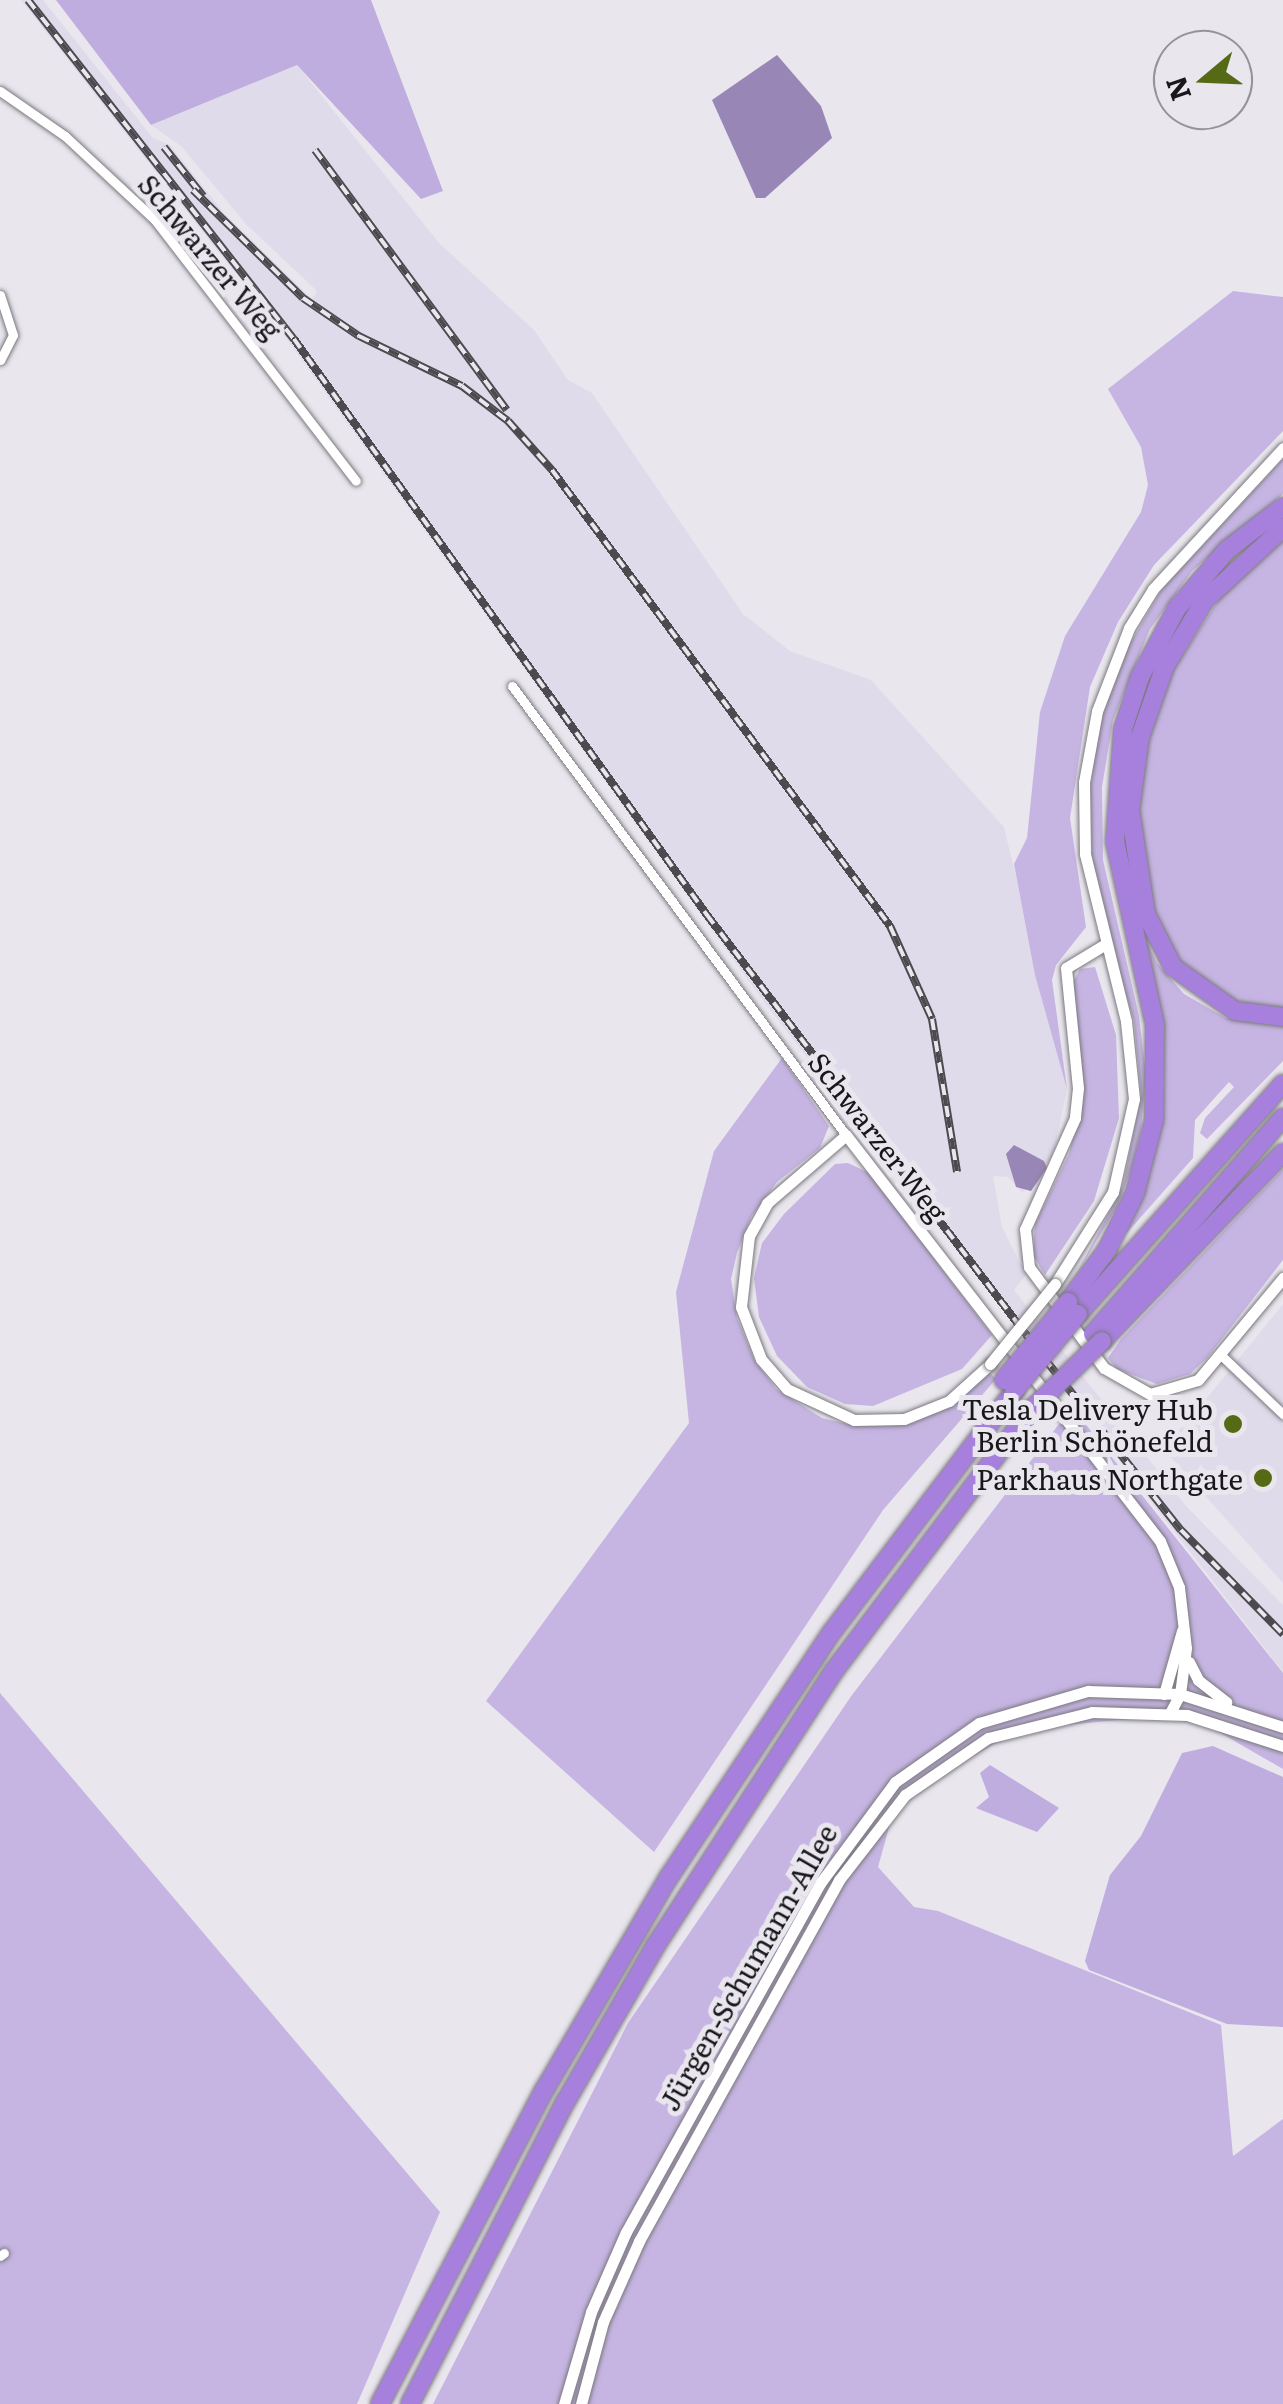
<!DOCTYPE html>
<meta charset="utf-8">
<style>
body{margin:0}
#map{position:relative;width:1283px;height:2404px;overflow:hidden;background:#e9e6ee;font-family:Literata,serif}
div>[style]{position:absolute}
.built>*{inset:0;background:#e0dbea}
.green>*{inset:0;background:#c6b5e3}
.forest>*{inset:0;background:#bfaddf}
.water>*{inset:0;background:#9886b6}
.roads{filter:drop-shadow(0 0 2px #7b787f) drop-shadow(0 0 2px #7b787f)}
.minor>*{height:9px;margin:-4.5px;padding:0 4.5px;transform-origin:4.5px;border-radius:4.5px;background:#fff}
.tertiary>*{height:11px;margin:-5.5px;padding:0 5.5px;transform-origin:5.5px;border-radius:5.5px;background:#fff}
.motorway>*{height:18px;margin:-9px;padding:0 9px;transform-origin:9px;border-radius:9px;background:#a780de}
.rail>*{height:8px;margin-top:-4px;transform-origin:0;background:repeating-linear-gradient(90deg,#e9e6ee 0 11px,#4b4a4e 0 22px);box-sizing:border-box;border-block:2px solid #4b4a4e}
.bridges{filter:drop-shadow(0 0 2px #7b787f) drop-shadow(0 0 2px #7b787f)}
.tertiary-bridge>*{height:11px;margin:-5.5px;padding:0 5.5px;transform-origin:5.5px;border-radius:5.5px;background:#fff}
.motorway-bridge>*{height:18px;margin:-9px;padding:0 9px;transform-origin:9px;border-radius:9px;background:#a780de}
.dots>*{width:28px;height:28px;translate:-50% -50%;box-sizing:border-box;border:5px solid #e9e6ee;border-radius:50%}
span{translate:-50% -50%;white-space:nowrap;text-align:center;line-height:1.15;-webkit-text-stroke:10px #e9e6ee;paint-order:stroke}
.street-label{font-size:28px;color:#18171a}
.poi-label{font-size:28px;color:#18171a}
.right{translate:-100% -50%;text-align:right}
.north{position:absolute;left:1153px;top:30px;width:100px;height:100px;box-sizing:border-box;background:#e9e6ee;border:2px solid #959399;border-radius:50%;rotate:251deg;font-size:28px;font-weight:700;line-height:40px;text-align:center;color:#18171a}
.north::after{content:'';display:block;margin:auto;width:35px;height:45px;background:#566915;clip-path:polygon(50% 0,100% 100%,50% 72%,0 100%)}
</style>
<div id="map">
<div class="built">
<div style="clip-path:polygon(21px 0,43px 0,153px 138px,170px 145px,224px 213px,312px 299px,317px 291px,247px 225px,181px 146px,151px 125px,297px 65px,439px 243px,534px 330px,568px 380px,592px 393px,743px 614px,790px 651px,871px 680px,1004px 827px,1067px 1089px,1055px 1146px,1038px 1184px,1022px 1192px,1008px 1177px,993px 1176px,1002px 1227px,1026px 1275px,1014px 1290px,1187px 1507px,1283px 1605px,1283px 1672px,764px 1002px,289px 342px)"></div>
<div style="clip-path:polygon(1283px 1304px,1283px 1583px,1159px 1444px,1185px 1425px)"></div>
</div>
<div class="green">
<div style="clip-path:polygon(1233px 291px,1283px 297px,1283px 431px,1154px 565px,1118px 622px,1090px 687px,1070px 818px,1086px 927px,1056px 965px,1052px 980px,1067px 1089px,1035px 975px,1014px 864px,1027px 838px,1040px 712px,1065px 636px,1141px 512px,1148px 485px,1141px 447px,1108px 389px)"></div>
<div style="clip-path:polygon(1283px 459px,1283px 494px,1192px 571px,1150px 629px,1113px 720px,1102px 787px,1103px 860px,1139px 1016px,1146px 1075px,1141px 1128px,1132px 1167px,1117px 1207px,1077px 1273px,1123px 1186px,1141px 1095px,1134px 1021px,1102px 915px,1092px 856px,1090px 790px,1099px 726px,1125px 652px,1162px 589px)"></div>
<div style="clip-path:polygon(1283px 538px,1283px 1011px,1235px 1005px,1181px 970px,1153px 916px,1138px 804px,1147px 739px,1167px 679px,1227px 587px)"></div>
<div style="clip-path:polygon(1141px 930px,1157px 963px,1184px 994px,1226px 1018px,1283px 1026px,1283px 1061px,1207px 1139px,1200px 1133px,1205px 1118px,1234px 1087px,1229px 1082px,1219px 1093px,1195px 1120px,1193px 1158px,1126px 1234px,1155px 1152px,1164px 1084px,1161px 1022px)"></div>
<div style="clip-path:polygon(1095px 967px,1116px 1035px,1119px 1118px,1094px 1201px,1045px 1275px,1033px 1255px,1035px 1224px,1069px 1154px,1084px 1090px,1072px 984px,1080px 969px)"></div>
<div style="clip-path:polygon(782px 1058px,829px 1126px,820px 1148px,777px 1182px,751px 1217px,737px 1253px,731px 1279px,737px 1318px,754px 1359px,776px 1389px,822px 1418px,847px 1424px,904px 1424px,942px 1411px,990px 1373px,996px 1379px,883px 1510px,654px 1852px,486px 1701px,689px 1423px,676px 1292px,714px 1151px)"></div>
<div style="clip-path:polygon(848px 1163px,869px 1173px,992px 1335px,962px 1369px,873px 1406px,845px 1404px,807px 1387px,777px 1356px,759px 1317px,754px 1278px,762px 1243px,784px 1214px,835px 1164px)"></div>
<div style="clip-path:polygon(1283px 1169px,1283px 1260px,1207px 1358px,1190px 1374px,1157px 1384px,1117px 1369px,1108px 1358px,1121px 1339px)"></div>
<div style="clip-path:polygon(1072px 1407px,1283px 1673px,1283px 1769px,1205px 1724px,1150px 1717px,1045px 1727px,996px 1743px,928px 1782px,892px 1817px,878px 1867px,914px 1907px,938px 1911px,1221px 2025px,1233px 2156px,1283px 2119px,1283px 2404px,433px 2404px,628px 2023px,852px 1695px)"></div>
<div style="clip-path:polygon(0 1693px,440px 2212px,357px 2404px,0 2404px)"></div>
</div>
<div class="forest">
<div style="clip-path:polygon(56px 0,371px 0,443px 191px,421px 199px,297px 65px,151px 125px)"></div>
<div style="clip-path:polygon(1213px 1746px,1283px 1777px,1283px 2027px,1227px 2024px,1089px 1970px,1085px 1961px,1110px 1875px,1141px 1836px,1182px 1753px)"></div>
<div style="clip-path:polygon(990px 1765px,1059px 1808px,1037px 1832px,976px 1808px,989px 1797px,980px 1773px)"></div>
</div>
<div class="water">
<div style="clip-path:polygon(777px 55px,821px 106px,832px 138px,765px 198px,756px 198px,712px 100px)"></div>
<div style="clip-path:polygon(1014px 1145px,1044px 1161px,1047px 1168px,1031px 1191px,1016px 1187px,1006px 1154px)"></div>
</div>
<div class="roads">
<div class="minor">
<div style="left:0;top:91px;width:79px;rotate:34.7deg"></div>
<div style="left:65px;top:136px;width:123px;rotate:43deg"></div>
<div style="left:155px;top:220px;width:329px;rotate:52.4deg"></div>
<div style="left:0;top:295px;width:42px;rotate:72deg"></div>
<div style="left:13px;top:335px;width:28px;rotate:117deg"></div>
<div style="left:512px;top:686px;width:560px;rotate:53.36deg"></div>
<div style="left:1221px;top:1355px;width:86px;rotate:43.6deg"></div>
<div style="left:0;top:2256px;width:5px;rotate:-37deg"></div>
</div>
<div class="tertiary">
<div style="left:1104px;top:945px;width:44px;rotate:148.8deg"></div>
<div style="left:1066px;top:968px;width:121px;rotate:84.3deg"></div>
<div style="left:1078px;top:1088px;width:30px;rotate:96deg"></div>
<div style="left:1075px;top:1118px;width:122px;rotate:114.2deg"></div>
<div style="left:1025px;top:1229px;width:38px;rotate:84deg"></div>
<div style="left:1029px;top:1267px;width:126px;rotate:53.4deg"></div>
<div style="left:1104px;top:1368px;width:53px;rotate:29.5deg"></div>
<div style="left:1150px;top:1394px;width:50px;rotate:-16.3deg"></div>
<div style="left:1198px;top:1380px;width:133px;rotate:-50.2deg"></div>
<div style="left:1055px;top:1284px;width:109px;rotate:-57.8deg"></div>
<div style="left:1113px;top:1192px;width:95px;rotate:-77.3deg"></div>
<div style="left:1134px;top:1099px;width:78px;rotate:-95.9deg"></div>
<div style="left:1126px;top:1021px;width:172px;rotate:-103.8deg"></div>
<div style="left:1085px;top:854px;width:72px;rotate:-90.8deg"></div>
<div style="left:1084px;top:782px;width:72px;rotate:-79.6deg"></div>
<div style="left:1097px;top:711px;width:89px;rotate:-68.9deg"></div>
<div style="left:1129px;top:628px;width:46px;rotate:-58.4deg"></div>
<div style="left:1153px;top:589px;width:192px;rotate:-47.3deg"></div>
<div style="left:990px;top:1364px;width:55px;rotate:137.9deg"></div>
<div style="left:949px;top:1401px;width:48px;rotate:158.2deg"></div>
<div style="left:904px;top:1419px;width:50px;rotate:178.9deg"></div>
<div style="left:854px;top:1420px;width:74px;rotate:-155.2deg"></div>
<div style="left:787px;top:1389px;width:40px;rotate:-131deg"></div>
<div style="left:761px;top:1359px;width:56px;rotate:-111deg"></div>
<div style="left:741px;top:1307px;width:71px;rotate:-83.6deg"></div>
<div style="left:749px;top:1236px;width:38px;rotate:-61deg"></div>
<div style="left:767px;top:1203px;width:104px;rotate:-40.7deg"></div>
<div style="left:846px;top:1135px;width:513px;rotate:52.28deg"></div>
<div style="left:1160px;top:1541px;width:50px;rotate:67.6deg"></div>
<div style="left:1179px;top:1587px;width:61px;rotate:83.5deg"></div>
<div style="left:1186px;top:1648px;width:46px;rotate:97.4deg"></div>
<div style="left:1180px;top:1694px;width:21px;rotate:118deg"></div>
<div style="left:1189px;top:1662px;width:20px;rotate:63deg"></div>
<div style="left:1198px;top:1680px;width:36px;rotate:38deg"></div>
<div style="left:1164px;top:1694px;width:66px;rotate:-74.1deg"></div>
<div style="left:564px;top:2404px;width:96px;rotate:-73.6deg"></div>
<div style="left:591px;top:2312px;width:87px;rotate:-66.4deg"></div>
<div style="left:626px;top:2232px;width:401px;rotate:-60.9deg"></div>
<div style="left:821px;top:1882px;width:124px;rotate:-53.5deg"></div>
<div style="left:895px;top:1782px;width:103px;rotate:-35.1deg"></div>
<div style="left:979px;top:1723px;width:114px;rotate:-16.4deg"></div>
<div style="left:1088px;top:1691px;width:92px;rotate:1.9deg"></div>
<div style="left:1180px;top:1694px;width:108px;rotate:17.8deg"></div>
<div style="left:581px;top:2404px;width:85px;rotate:-75deg"></div>
<div style="left:603px;top:2322px;width:89px;rotate:-66deg"></div>
<div style="left:639px;top:2241px;width:413px;rotate:-61deg"></div>
<div style="left:839px;top:1880px;width:108px;rotate:-52.2deg"></div>
<div style="left:905px;top:1795px;width:101px;rotate:-34.5deg"></div>
<div style="left:988px;top:1738px;width:107px;rotate:-14deg"></div>
<div style="left:1092px;top:1712px;width:95px;rotate:1.8deg"></div>
<div style="left:1187px;top:1715px;width:101px;rotate:17.9deg"></div>
</div>
<div class="motorway">
<div style="left:1283px;top:528px;width:106px;rotate:137.3deg"></div>
<div style="left:1205px;top:600px;width:77px;rotate:121.2deg"></div>
<div style="left:1165px;top:666px;width:75px;rotate:109.4deg"></div>
<div style="left:1140px;top:737px;width:74px;rotate:97.8deg"></div>
<div style="left:1130px;top:810px;width:105px;rotate:81.3deg"></div>
<div style="left:1146px;top:914px;width:59px;rotate:63deg"></div>
<div style="left:1173px;top:967px;width:76px;rotate:35.4deg"></div>
<div style="left:1235px;top:1011px;width:48px;rotate:7.1deg"></div>
<div style="left:1068px;top:1302px;width:65px;rotate:-53.1deg"></div>
<div style="left:1107px;top:1250px;width:64px;rotate:-63.8deg"></div>
<div style="left:1135px;top:1193px;width:75px;rotate:-75.4deg"></div>
<div style="left:1154px;top:1120px;width:95px;rotate:-89.4deg"></div>
<div style="left:1155px;top:1025px;width:187px;rotate:-102.3deg"></div>
<div style="left:1115px;top:842px;width:113px;rotate:-86deg"></div>
<div style="left:1123px;top:729px;width:55px;rotate:-71.9deg"></div>
<div style="left:1140px;top:677px;width:78px;rotate:-61.8deg"></div>
<div style="left:1177px;top:608px;width:77px;rotate:-49.2deg"></div>
<div style="left:1227px;top:550px;width:71px;rotate:-37.5deg"></div>
<div style="left:1078px;top:1314px;width:308px;rotate:-48.3deg"></div>
<div style="left:1093px;top:1334px;width:288px;rotate:-48.7deg"></div>
<div style="left:1102px;top:1341px;width:261px;rotate:-46.1deg"></div>
<div style="left:380px;top:2404px;width:356px;rotate:-62.4deg"></div>
<div style="left:545px;top:2089px;width:246px;rotate:-59.7deg"></div>
<div style="left:669px;top:1877px;width:294px;rotate:-56.4deg"></div>
<div style="left:832px;top:1632px;width:302px;rotate:-52.9deg"></div>
<div style="left:410px;top:2404px;width:341px;rotate:-62.8deg"></div>
<div style="left:566px;top:2101px;width:180px;rotate:-60deg"></div>
<div style="left:656px;top:1945px;width:327px;rotate:-57deg"></div>
<div style="left:834px;top:1671px;width:326px;rotate:-53deg"></div>
</div>
</div>
<div class="rail">
<div style="left:28px;top:0;width:431px;rotate:51.9deg"></div>
<div style="left:294px;top:339px;width:709px;rotate:54.36deg"></div>
<div style="left:707px;top:915px;width:557px;rotate:52.74deg"></div>
<div style="left:1044px;top:1358px;width:220px;rotate:51.5deg"></div>
<div style="left:1181px;top:1530px;width:146px;rotate:45.6deg"></div>
<div style="left:164px;top:147px;width:63px;rotate:51.5deg"></div>
<div style="left:315px;top:150px;width:323px;rotate:53.6deg"></div>
<div style="left:193px;top:190px;width:154px;rotate:44.5deg"></div>
<div style="left:303px;top:298px;width:68px;rotate:34.2deg"></div>
<div style="left:359px;top:336px;width:114px;rotate:25.9deg"></div>
<div style="left:462px;top:386px;width:58px;rotate:37.3deg"></div>
<div style="left:508px;top:421px;width:66px;rotate:48.1deg"></div>
<div style="left:552px;top:470px;width:568px;rotate:53.45deg"></div>
<div style="left:890px;top:926px;width:102px;rotate:65.7deg"></div>
<div style="left:932px;top:1019px;width:155px;rotate:80.7deg"></div>
</div>
<div class="bridges">
<div class="tertiary-bridge">
<div style="left:990px;top:1364px;width:103px;rotate:-50.9deg"></div>
</div>
<div class="motorway-bridge">
<div style="left:1004px;top:1380px;width:101px;rotate:-50.6deg"></div>
<div style="left:1014px;top:1391px;width:100px;rotate:-50.3deg"></div>
<div style="left:1030px;top:1411px;width:100px;rotate:-44.2deg"></div>
</div>
</div>
<div class="dots">
<div style="left:1233px;top:1424px;background:#566915"></div>
<div style="left:1263px;top:1478px;background:#566915"></div>
</div>
<div class="street-label">
<span style="left:211px;top:256px;rotate:50deg">Schwarzer Weg</span>
<span style="left:879px;top:1136px;rotate:52deg">Schwarzer Weg</span>
<span style="left:747px;top:1967px;rotate:-60deg">Jürgen-Schumann-Allee</span>
</div>
<div class="poi-label">
<span class="right" style="left:1213px;top:1424px">Tesla Delivery Hub<br>Berlin Schönefeld</span>
<span class="right" style="left:1243px;top:1478px">Parkhaus Northgate</span>
</div>
<div class="north">N</div>
</div>
